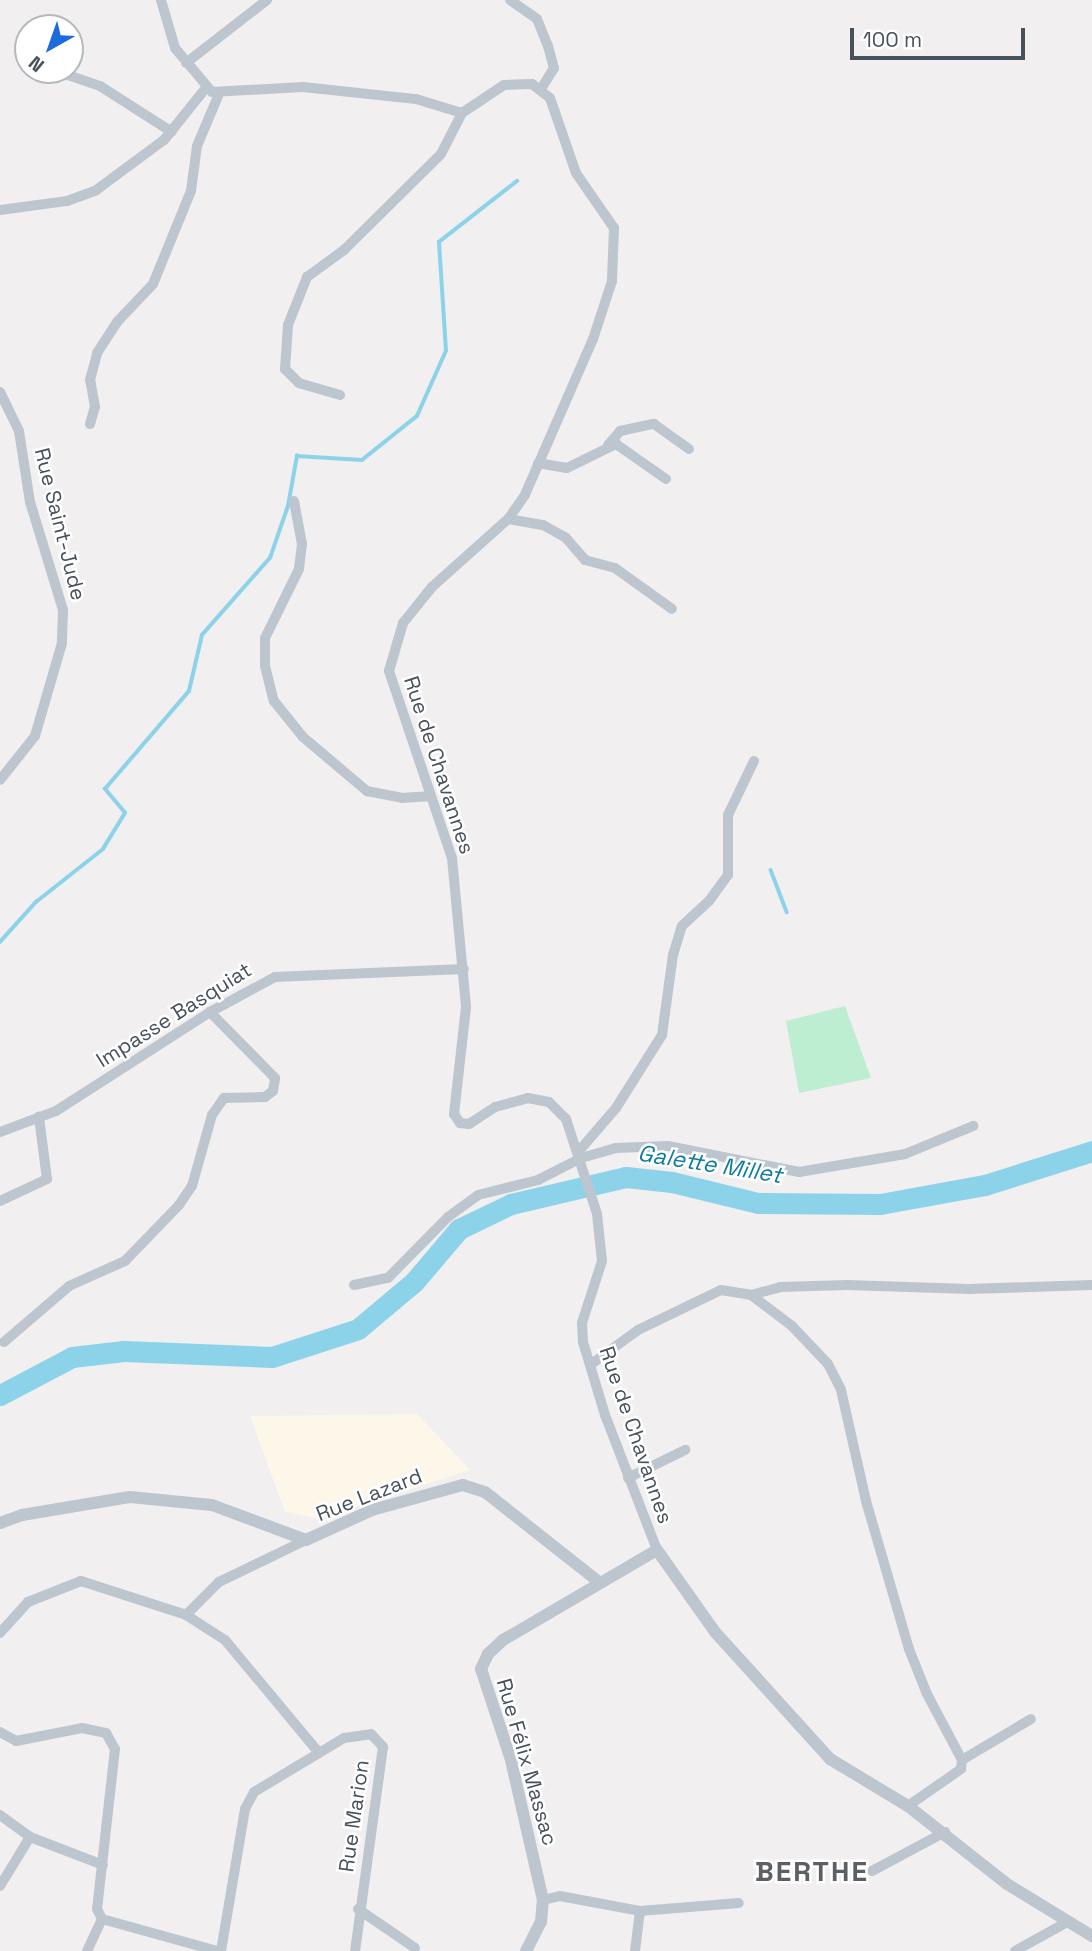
<!DOCTYPE html>
<meta charset="utf-8">
<style>
body{margin:0}
#map{position:relative;width:1092px;height:1951px;overflow:hidden;background:#f1efef;font-family:"Space Grotesk",sans-serif}
div>[style]{position:absolute}
.commercial>*{inset:0;background:#fcf7e9}
.green>*{inset:0;background:#beeed2}
.stream>*{height:3.5px;margin:-1.75px;padding:0 1.75px;transform-origin:1.75px;border-radius:1.75px;background:#8cd3ea}
.river>*{height:21px;margin:-10.5px;padding:0 10.5px;transform-origin:10.5px;border-radius:10.5px;background:#8cd3ea}
.minor>*{height:10px;margin:-5px;padding:0 5px;transform-origin:5px;border-radius:5px;background:#bdc6ce}
.tertiary>*{height:12px;margin:-6px;padding:0 6px;transform-origin:6px;border-radius:6px;background:#bdc6ce}
span{translate:-50% -50%;white-space:nowrap;text-align:center;line-height:1.15;-webkit-text-stroke:5px #fff;paint-order:stroke}
.street-label{font-size:21px;color:#47515c}
.water-label{font-size:23px;color:#0f7ca0;font-style:italic}
.district-label{font-size:28px;color:#5c5f64;font-weight:700;letter-spacing:2px}
.north{position:absolute;left:14px;top:14px;width:70px;height:70px;box-sizing:border-box;background:#fff;border:2px solid #b5b9be;border-radius:50%;rotate:220deg;font-size:19px;font-weight:700;line-height:28px;text-align:center;color:#47515c}
.north::after{content:'';display:block;margin:auto;width:24px;height:32px;background:#1c6ade;clip-path:polygon(50% 0,100% 100%,50% 72%,0 100%)}
.scale{position:absolute;left:850px;top:28px;width:175px;height:32px;box-sizing:border-box;border:4px solid #47515c;border-top:0;padding-left:9px;font-size:21px;line-height:24px;white-space:nowrap;color:#47515c;-webkit-text-stroke:5px #fff;paint-order:stroke}
</style>
<div id="map">
<div class="commercial">
<div style="clip-path:polygon(417px 1414px,470px 1470px,319px 1519px,285px 1512px,250px 1416px)"></div>
</div>
<div class="green">
<div style="clip-path:polygon(845px 1006px,871px 1078px,799px 1093px,786px 1021px)"></div>
</div>
<div class="stream">
<div style="left:771px;top:870px;width:45px;rotate:69.1deg"></div>
<div style="left:0;top:942px;width:54px;rotate:-48deg"></div>
<div style="left:36px;top:902px;width:85px;rotate:-38.3deg"></div>
<div style="left:103px;top:849px;width:42px;rotate:-58.6deg"></div>
<div style="left:125px;top:813px;width:31px;rotate:-130deg"></div>
<div style="left:105px;top:789px;width:129px;rotate:-49.4deg"></div>
<div style="left:189px;top:691px;width:57px;rotate:-76.9deg"></div>
<div style="left:202px;top:635px;width:103px;rotate:-48.6deg"></div>
<div style="left:270px;top:558px;width:55px;rotate:-70.9deg"></div>
<div style="left:288px;top:506px;width:51px;rotate:-79.8deg"></div>
<div style="left:297px;top:456px;width:65px;rotate:3.5deg"></div>
<div style="left:362px;top:460px;width:70px;rotate:-38.7deg"></div>
<div style="left:417px;top:416px;width:71px;rotate:-66deg"></div>
<div style="left:446px;top:351px;width:109px;rotate:-93.7deg"></div>
<div style="left:439px;top:242px;width:99px;rotate:-38deg"></div>
</div>
<div class="river">
<div style="left:0;top:1395px;width:81px;rotate:-27.8deg"></div>
<div style="left:72px;top:1357px;width:52px;rotate:-6.6deg"></div>
<div style="left:124px;top:1351px;width:148px;rotate:2.3deg"></div>
<div style="left:272px;top:1357px;width:90px;rotate:-18deg"></div>
<div style="left:358px;top:1329px;width:73px;rotate:-40deg"></div>
<div style="left:414px;top:1282px;width:70px;rotate:-49.7deg"></div>
<div style="left:459px;top:1229px;width:58px;rotate:-25.7deg"></div>
<div style="left:511px;top:1204px;width:118px;rotate:-13.2deg"></div>
<div style="left:626px;top:1177px;width:46px;rotate:6.2deg"></div>
<div style="left:672px;top:1182px;width:89px;rotate:13.7deg"></div>
<div style="left:758px;top:1203px;width:122px;rotate:0.5deg"></div>
<div style="left:880px;top:1204px;width:107px;rotate:-10.3deg"></div>
<div style="left:985px;top:1185px;width:112px;rotate:-17.6deg"></div>
</div>
<div class="minor">
<div style="left:161px;top:0;width:50px;rotate:73.7deg"></div>
<div style="left:175px;top:48px;width:57px;rotate:49.9deg"></div>
<div style="left:212px;top:92px;width:91px;rotate:-3.1deg"></div>
<div style="left:303px;top:87px;width:114px;rotate:6.1deg"></div>
<div style="left:416px;top:99px;width:48px;rotate:16.9deg"></div>
<div style="left:462px;top:113px;width:50px;rotate:-33.7deg"></div>
<div style="left:504px;top:85px;width:28px;rotate:-2deg"></div>
<div style="left:532px;top:84px;width:23px;rotate:38deg"></div>
<div style="left:550px;top:98px;width:79px;rotate:70.9deg"></div>
<div style="left:576px;top:173px;width:67px;rotate:55.4deg"></div>
<div style="left:614px;top:228px;width:53px;rotate:92.2deg"></div>
<div style="left:612px;top:281px;width:61px;rotate:108.1deg"></div>
<div style="left:593px;top:339px;width:170px;rotate:113.6deg"></div>
<div style="left:525px;top:495px;width:29px;rotate:125deg"></div>
<div style="left:508px;top:519px;width:102px;rotate:138.2deg"></div>
<div style="left:432px;top:587px;width:46px;rotate:128.9deg"></div>
<div style="left:403px;top:623px;width:50px;rotate:106.3deg"></div>
<div style="left:389px;top:671px;width:197px;rotate:71.4deg"></div>
<div style="left:452px;top:858px;width:150px;rotate:84.6deg"></div>
<div style="left:466px;top:1007px;width:108px;rotate:96.4deg"></div>
<div style="left:454px;top:1114px;width:11px;rotate:56deg"></div>
<div style="left:460px;top:1123px;width:9px;rotate:6deg"></div>
<div style="left:469px;top:1124px;width:31px;rotate:-33deg"></div>
<div style="left:495px;top:1107px;width:34px;rotate:-15deg"></div>
<div style="left:528px;top:1098px;width:21px;rotate:11deg"></div>
<div style="left:549px;top:1102px;width:24px;rotate:45deg"></div>
<div style="left:566px;top:1119px;width:100px;rotate:71.9deg"></div>
<div style="left:597px;top:1214px;width:47px;rotate:83.9deg"></div>
<div style="left:602px;top:1261px;width:65px;rotate:107.9deg"></div>
<div style="left:582px;top:1323px;width:19px;rotate:87deg"></div>
<div style="left:583px;top:1342px;width:76px;rotate:73.2deg"></div>
<div style="left:605px;top:1415px;width:145px;rotate:68.9deg"></div>
<div style="left:510px;top:0;width:33px;rotate:35deg"></div>
<div style="left:537px;top:19px;width:29px;rotate:68deg"></div>
<div style="left:548px;top:46px;width:23px;rotate:75deg"></div>
<div style="left:554px;top:68px;width:26px;rotate:122deg"></div>
<div style="left:186px;top:63px;width:103px;rotate:-37.9deg"></div>
<div style="left:53px;top:70px;width:50px;rotate:18.8deg"></div>
<div style="left:100px;top:86px;width:85px;rotate:32.6deg"></div>
<div style="left:0;top:210px;width:68px;rotate:-7.7deg"></div>
<div style="left:67px;top:201px;width:30px;rotate:-20deg"></div>
<div style="left:95px;top:191px;width:86px;rotate:-36.5deg"></div>
<div style="left:164px;top:140px;width:65px;rotate:-51.2deg"></div>
<div style="left:0;top:392px;width:43px;rotate:64deg"></div>
<div style="left:19px;top:431px;width:72px;rotate:81.2deg"></div>
<div style="left:30px;top:502px;width:113px;rotate:73deg"></div>
<div style="left:63px;top:610px;width:33px;rotate:92deg"></div>
<div style="left:62px;top:643px;width:97px;rotate:106.2deg"></div>
<div style="left:35px;top:736px;width:56px;rotate:128.5deg"></div>
<div style="left:340px;top:395px;width:43px;rotate:-163.7deg"></div>
<div style="left:299px;top:383px;width:20px;rotate:-135deg"></div>
<div style="left:285px;top:369px;width:44px;rotate:-86.1deg"></div>
<div style="left:288px;top:325px;width:52px;rotate:-68.4deg"></div>
<div style="left:307px;top:277px;width:46px;rotate:-36.1deg"></div>
<div style="left:344px;top:250px;width:136px;rotate:-44.7deg"></div>
<div style="left:441px;top:154px;width:46px;rotate:-62.9deg"></div>
<div style="left:90px;top:424px;width:18px;rotate:-74deg"></div>
<div style="left:95px;top:407px;width:27px;rotate:-100deg"></div>
<div style="left:90px;top:380px;width:28px;rotate:-75deg"></div>
<div style="left:97px;top:353px;width:37px;rotate:-57deg"></div>
<div style="left:117px;top:322px;width:52px;rotate:-46.5deg"></div>
<div style="left:153px;top:284px;width:100px;rotate:-67.8deg"></div>
<div style="left:191px;top:191px;width:45px;rotate:-82.4deg"></div>
<div style="left:197px;top:146px;width:56px;rotate:-67.1deg"></div>
<div style="left:608px;top:445px;width:18px;rotate:-49deg"></div>
<div style="left:620px;top:431px;width:35px;rotate:-12deg"></div>
<div style="left:654px;top:424px;width:43px;rotate:35.5deg"></div>
<div style="left:538px;top:463px;width:29px;rotate:10deg"></div>
<div style="left:567px;top:468px;width:55px;rotate:-26.1deg"></div>
<div style="left:616px;top:444px;width:61px;rotate:35deg"></div>
<div style="left:294px;top:501px;width:44px;rotate:79.5deg"></div>
<div style="left:302px;top:544px;width:25px;rotate:97deg"></div>
<div style="left:299px;top:569px;width:77px;rotate:116.2deg"></div>
<div style="left:265px;top:638px;width:28px;rotate:90deg"></div>
<div style="left:265px;top:666px;width:36px;rotate:76deg"></div>
<div style="left:274px;top:701px;width:46px;rotate:51.1deg"></div>
<div style="left:303px;top:737px;width:84px;rotate:40.2deg"></div>
<div style="left:367px;top:791px;width:36px;rotate:11deg"></div>
<div style="left:402px;top:798px;width:26px;rotate:-4deg"></div>
<div style="left:508px;top:519px;width:36px;rotate:10deg"></div>
<div style="left:543px;top:525px;width:26px;rotate:29deg"></div>
<div style="left:566px;top:538px;width:29px;rotate:49deg"></div>
<div style="left:585px;top:560px;width:31px;rotate:15deg"></div>
<div style="left:615px;top:568px;width:70px;rotate:35.7deg"></div>
<div style="left:0;top:1132px;width:60px;rotate:-20.6deg"></div>
<div style="left:56px;top:1111px;width:183px;rotate:-32.7deg"></div>
<div style="left:210px;top:1012px;width:74px;rotate:-28.3deg"></div>
<div style="left:275px;top:977px;width:189px;rotate:-2.4deg"></div>
<div style="left:579px;top:1151px;width:57px;rotate:-49.3deg"></div>
<div style="left:616px;top:1108px;width:86px;rotate:-57.8deg"></div>
<div style="left:662px;top:1035px;width:81px;rotate:-82.2deg"></div>
<div style="left:673px;top:955px;width:30px;rotate:-73deg"></div>
<div style="left:682px;top:926px;width:37px;rotate:-43deg"></div>
<div style="left:709px;top:901px;width:32px;rotate:-54deg"></div>
<div style="left:728px;top:875px;width:60px;rotate:-90deg"></div>
<div style="left:728px;top:815px;width:60px;rotate:-64.3deg"></div>
<div style="left:0;top:1201px;width:52px;rotate:-25.1deg"></div>
<div style="left:47px;top:1179px;width:63px;rotate:-97.4deg"></div>
<div style="left:354px;top:1285px;width:35px;rotate:-12deg"></div>
<div style="left:388px;top:1278px;width:86px;rotate:-45.5deg"></div>
<div style="left:448px;top:1217px;width:37px;rotate:-36deg"></div>
<div style="left:478px;top:1195px;width:62px;rotate:-14deg"></div>
<div style="left:538px;top:1180px;width:48px;rotate:-27.1deg"></div>
<div style="left:581px;top:1158px;width:35px;rotate:-16deg"></div>
<div style="left:615px;top:1148px;width:53px;rotate:-2.2deg"></div>
<div style="left:668px;top:1146px;width:134px;rotate:11.2deg"></div>
<div style="left:799px;top:1172px;width:108px;rotate:-9.6deg"></div>
<div style="left:905px;top:1154px;width:74px;rotate:-22.4deg"></div>
<div style="left:751px;top:1295px;width:30px;rotate:-15deg"></div>
<div style="left:780px;top:1287px;width:67px;rotate:-1.7deg"></div>
<div style="left:847px;top:1285px;width:122px;rotate:1.9deg"></div>
<div style="left:969px;top:1289px;width:123px;rotate:-1.9deg"></div>
<div style="left:4px;top:1342px;width:86px;rotate:-40.7deg"></div>
<div style="left:69px;top:1286px;width:61px;rotate:-24.1deg"></div>
<div style="left:125px;top:1261px;width:78px;rotate:-46deg"></div>
<div style="left:179px;top:1205px;width:23px;rotate:-56deg"></div>
<div style="left:192px;top:1186px;width:74px;rotate:-74.3deg"></div>
<div style="left:212px;top:1115px;width:21px;rotate:-55deg"></div>
<div style="left:224px;top:1098px;width:41px;rotate:-1.4deg"></div>
<div style="left:265px;top:1097px;width:10px;rotate:-37deg"></div>
<div style="left:273px;top:1091px;width:13px;rotate:-81deg"></div>
<div style="left:275px;top:1078px;width:93px;rotate:-134.6deg"></div>
<div style="left:590px;top:1365px;width:59px;rotate:-36.1deg"></div>
<div style="left:638px;top:1330px;width:92px;rotate:-25.7deg"></div>
<div style="left:721px;top:1290px;width:30px;rotate:9deg"></div>
<div style="left:751px;top:1295px;width:51px;rotate:37.1deg"></div>
<div style="left:792px;top:1326px;width:52px;rotate:46.5deg"></div>
<div style="left:828px;top:1364px;width:29px;rotate:63deg"></div>
<div style="left:841px;top:1390px;width:114px;rotate:77.3deg"></div>
<div style="left:866px;top:1501px;width:154px;rotate:73.8deg"></div>
<div style="left:909px;top:1649px;width:48px;rotate:68.2deg"></div>
<div style="left:927px;top:1694px;width:75px;rotate:62.1deg"></div>
<div style="left:962px;top:1760px;width:9px;rotate:96deg"></div>
<div style="left:961px;top:1769px;width:65px;rotate:145.1deg"></div>
<div style="left:628px;top:1478px;width:64px;rotate:-26.2deg"></div>
<div style="left:186px;top:1615px;width:47px;rotate:-45deg"></div>
<div style="left:219px;top:1582px;width:97px;rotate:-25.8deg"></div>
<div style="left:0;top:1633px;width:42px;rotate:-47.9deg"></div>
<div style="left:28px;top:1602px;width:57px;rotate:-21.6deg"></div>
<div style="left:81px;top:1581px;width:110px;rotate:17.9deg"></div>
<div style="left:186px;top:1615px;width:46px;rotate:32.7deg"></div>
<div style="left:225px;top:1640px;width:147px;rotate:50.2deg"></div>
<div style="left:0;top:1732px;width:18px;rotate:29deg"></div>
<div style="left:16px;top:1741px;width:67px;rotate:-11.1deg"></div>
<div style="left:82px;top:1728px;width:25px;rotate:12deg"></div>
<div style="left:106px;top:1733px;width:18px;rotate:61deg"></div>
<div style="left:115px;top:1749px;width:161px;rotate:96.4deg"></div>
<div style="left:97px;top:1909px;width:11px;rotate:63deg"></div>
<div style="left:102px;top:1919px;width:119px;rotate:15.5deg"></div>
<div style="left:962px;top:1760px;width:80px;rotate:-30.7deg"></div>
<div style="left:0;top:1815px;width:37px;rotate:36deg"></div>
<div style="left:30px;top:1837px;width:78px;rotate:21deg"></div>
<div style="left:872px;top:1871px;width:83px;rotate:-28.1deg"></div>
<div style="left:0;top:1886px;width:57px;rotate:-58.5deg"></div>
<div style="left:543px;top:1900px;width:17px;rotate:-13deg"></div>
<div style="left:560px;top:1896px;width:81px;rotate:10.6deg"></div>
<div style="left:640px;top:1911px;width:99px;rotate:-4.6deg"></div>
<div style="left:358px;top:1909px;width:69px;rotate:34.4deg"></div>
<div style="left:87px;top:1951px;width:35px;rotate:-65deg"></div>
<div style="left:221px;top:1951px;width:144px;rotate:-80.4deg"></div>
<div style="left:245px;top:1809px;width:19px;rotate:-62deg"></div>
<div style="left:254px;top:1792px;width:105px;rotate:-31deg"></div>
<div style="left:344px;top:1738px;width:27px;rotate:-8deg"></div>
<div style="left:371px;top:1734px;width:18px;rotate:47deg"></div>
<div style="left:383px;top:1747px;width:206px;rotate:97.8deg"></div>
<div style="left:635px;top:1951px;width:40px;rotate:-82.9deg"></div>
<div style="left:1015px;top:1951px;width:60px;rotate:-29.1deg"></div>
</div>
<div class="tertiary">
<div style="left:0;top:1523px;width:23px;rotate:-20deg"></div>
<div style="left:22px;top:1515px;width:109px;rotate:-9.5deg"></div>
<div style="left:130px;top:1497px;width:82px;rotate:5.6deg"></div>
<div style="left:212px;top:1505px;width:100px;rotate:20.4deg"></div>
<div style="left:306px;top:1540px;width:72px;rotate:-24.4deg"></div>
<div style="left:372px;top:1510px;width:94px;rotate:-15.4deg"></div>
<div style="left:463px;top:1485px;width:23px;rotate:18deg"></div>
<div style="left:485px;top:1492px;width:145px;rotate:38.3deg"></div>
<div style="left:526px;top:1951px;width:33px;rotate:-63deg"></div>
<div style="left:541px;top:1922px;width:22px;rotate:-85deg"></div>
<div style="left:543px;top:1900px;width:144px;rotate:-102.9deg"></div>
<div style="left:511px;top:1760px;width:96px;rotate:-108.2deg"></div>
<div style="left:481px;top:1669px;width:17px;rotate:-65deg"></div>
<div style="left:488px;top:1654px;width:21px;rotate:-43deg"></div>
<div style="left:503px;top:1640px;width:178px;rotate:-30.3deg"></div>
<div style="left:657px;top:1550px;width:100px;rotate:54.7deg"></div>
<div style="left:715px;top:1632px;width:171px;rotate:47.8deg"></div>
<div style="left:830px;top:1759px;width:91px;rotate:31.1deg"></div>
<div style="left:908px;top:1806px;width:126px;rotate:38.2deg"></div>
<div style="left:1007px;top:1884px;width:100px;rotate:31.5deg"></div>
</div>
<div class="street-label">
<span style="left:60px;top:524px;rotate:76deg">Rue Saint-Jude</span>
<span style="left:439px;top:765px;rotate:72deg">Rue de Chavannes</span>
<span style="left:174px;top:1015px;rotate:-32deg">Impasse Basquiat</span>
<span style="left:636px;top:1435px;rotate:71deg">Rue de Chavannes</span>
<span style="left:369px;top:1495px;rotate:-21deg">Rue Lazard</span>
<span style="left:527px;top:1762px;rotate:74deg">Rue Félix Massac</span>
<span style="left:354px;top:1816px;rotate:-82deg">Rue Marion</span>
</div>
<div class="water-label">
<span style="left:710px;top:1164px;rotate:9deg">Galette Millet</span>
</div>
<div class="district-label">
<span style="left:812px;top:1871px">BERTHE</span>
</div>
<div class="north">N</div>
<div class="scale">100 m</div>
</div>
